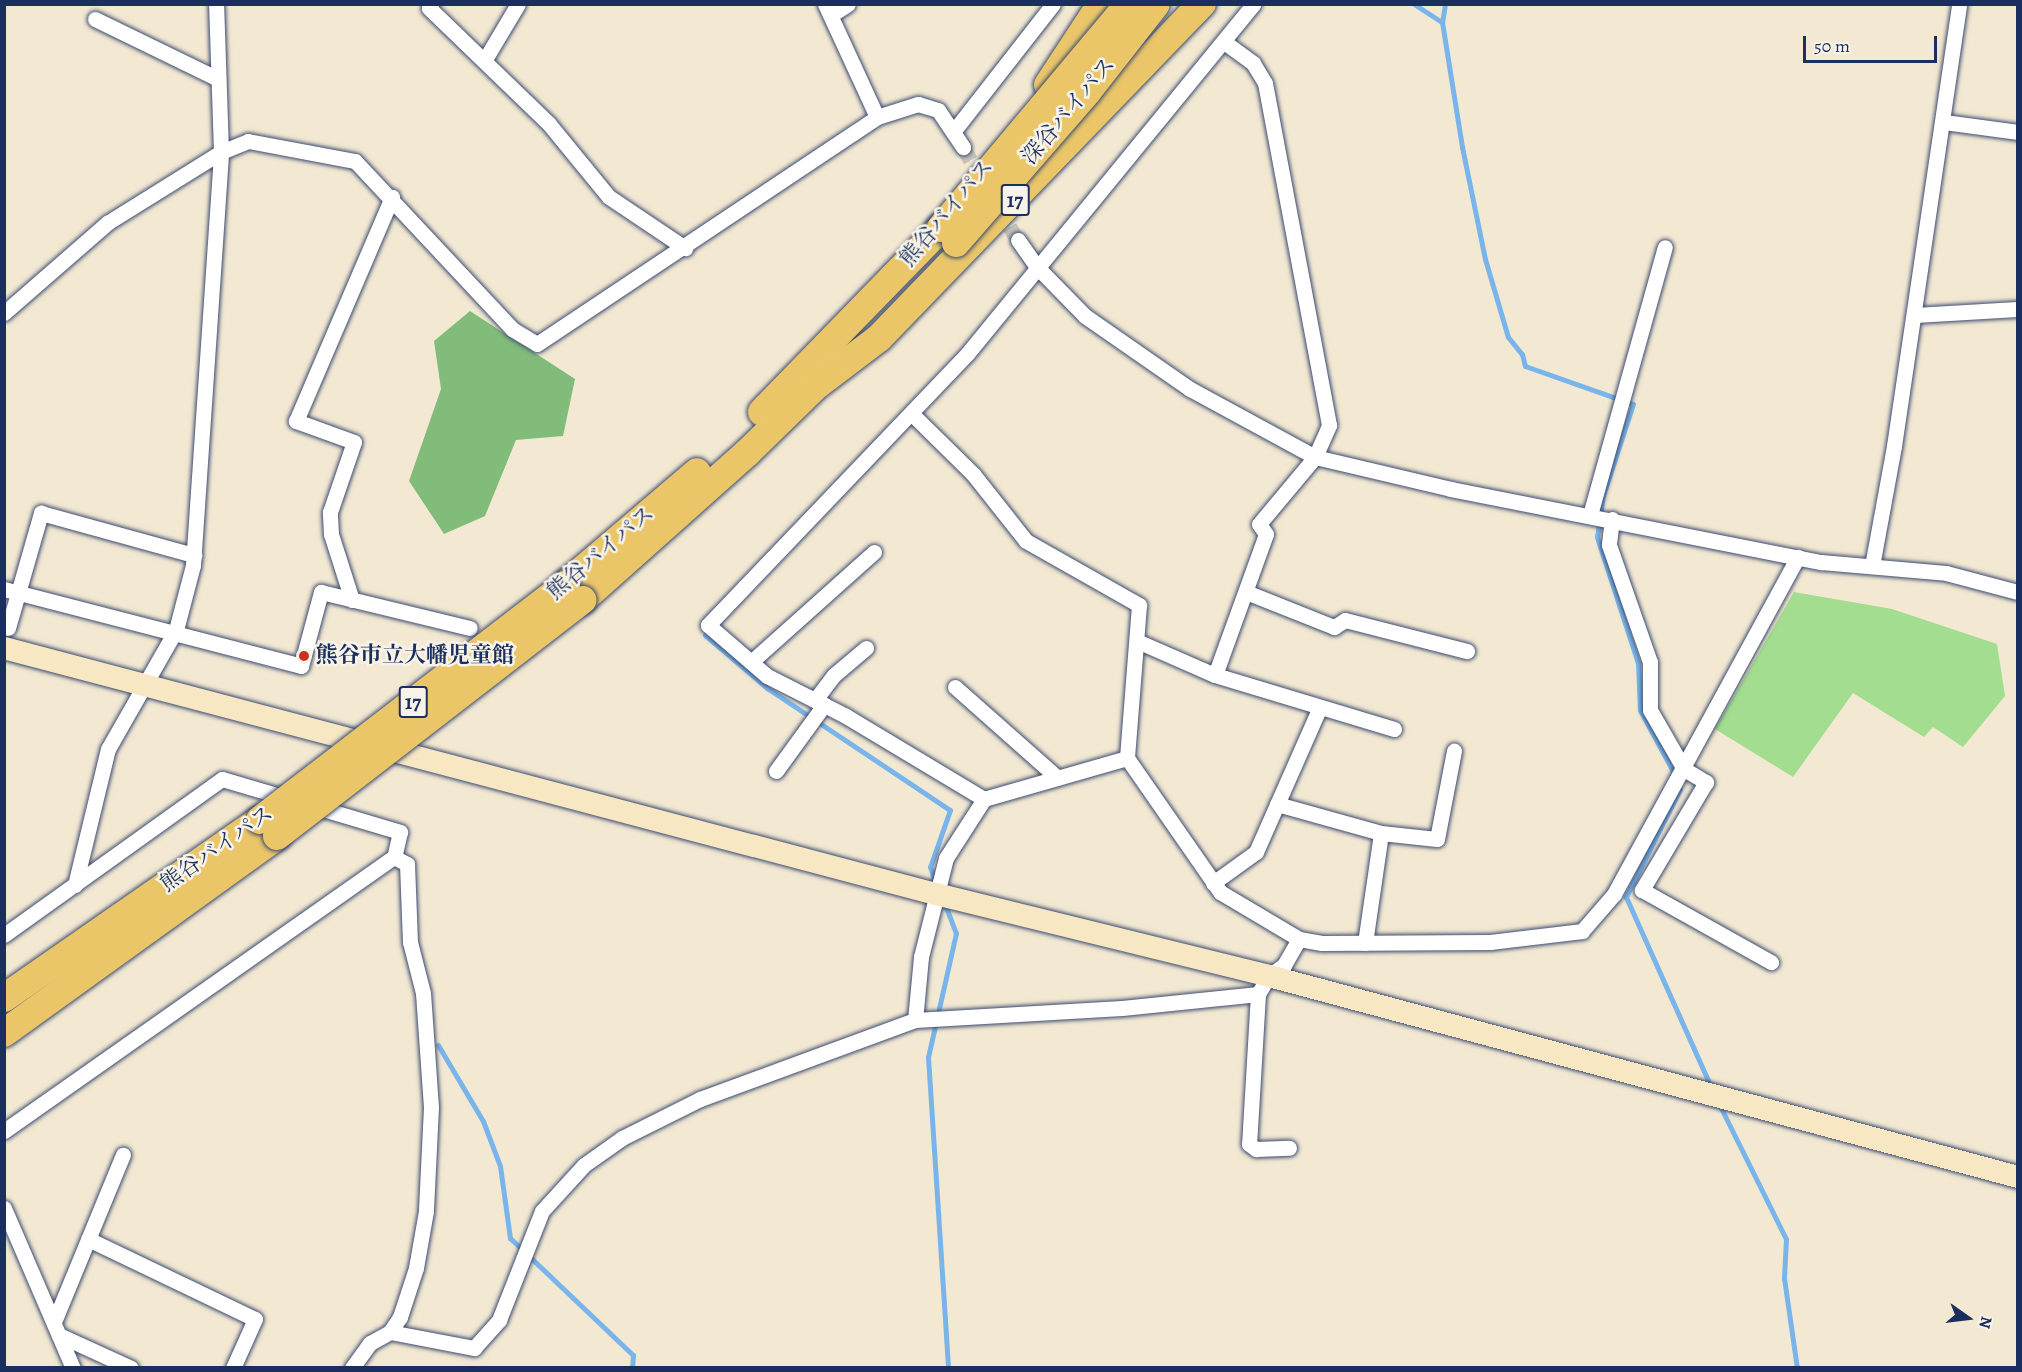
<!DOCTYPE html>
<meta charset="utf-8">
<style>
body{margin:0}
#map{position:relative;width:2022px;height:1372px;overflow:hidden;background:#f3e9d3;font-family:Alegreya,"Noto Serif JP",serif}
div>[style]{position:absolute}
.green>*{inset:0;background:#a3dd90}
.forest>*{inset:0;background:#82bc7a}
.stream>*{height:5px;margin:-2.5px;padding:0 2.5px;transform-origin:2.5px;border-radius:2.5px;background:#79b5eb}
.street-tunnel>*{height:15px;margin-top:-7.5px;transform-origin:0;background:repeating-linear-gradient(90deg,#c8c4bc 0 15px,transparent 0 23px)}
.roads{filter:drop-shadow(0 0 2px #3b4b70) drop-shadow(0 0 2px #3b4b70)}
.street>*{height:15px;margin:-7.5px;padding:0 7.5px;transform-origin:7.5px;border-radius:7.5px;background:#fff}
.secondary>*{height:22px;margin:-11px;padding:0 11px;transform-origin:11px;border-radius:11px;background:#f7e8c3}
.highway>*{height:28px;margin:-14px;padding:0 14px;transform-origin:14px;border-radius:14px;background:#ebc669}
.bridges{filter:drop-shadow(0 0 2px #3b4b70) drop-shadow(0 0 2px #3b4b70)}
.highway-bridge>*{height:28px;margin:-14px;padding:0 14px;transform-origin:14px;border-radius:14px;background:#ebc669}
.dots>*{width:16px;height:16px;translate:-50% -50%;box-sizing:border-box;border:3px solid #f7f3e8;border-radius:50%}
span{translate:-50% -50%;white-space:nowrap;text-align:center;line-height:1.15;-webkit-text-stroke:5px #f7f3e8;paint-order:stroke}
.shield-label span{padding:2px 4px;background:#f7f3e8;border:2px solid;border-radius:4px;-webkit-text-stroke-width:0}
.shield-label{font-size:21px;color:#1b2f5e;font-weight:700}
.street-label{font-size:22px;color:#1b2f5e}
.poi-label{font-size:22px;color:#1b2f5e;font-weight:700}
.left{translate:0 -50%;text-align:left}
.frame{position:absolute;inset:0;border:6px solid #1b2f5e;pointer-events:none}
.north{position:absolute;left:1938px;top:1288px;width:60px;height:60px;-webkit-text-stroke:4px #f7f3e8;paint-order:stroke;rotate:104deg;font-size:16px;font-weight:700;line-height:24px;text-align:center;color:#1b2f5e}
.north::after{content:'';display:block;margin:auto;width:21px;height:27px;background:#1b2f5e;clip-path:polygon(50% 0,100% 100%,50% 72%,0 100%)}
.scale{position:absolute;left:1803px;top:36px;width:134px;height:27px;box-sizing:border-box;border:3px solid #1b2f5e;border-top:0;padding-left:8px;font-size:18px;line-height:21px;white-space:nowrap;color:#1b2f5e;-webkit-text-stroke:4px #f7f3e8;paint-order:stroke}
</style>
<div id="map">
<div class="green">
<div style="clip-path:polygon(1794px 592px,1892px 609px,1997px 644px,2005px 696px,1963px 747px,1933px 727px,1924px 737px,1853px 693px,1793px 777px,1715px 729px)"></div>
</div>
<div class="forest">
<div style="clip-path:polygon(470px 311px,575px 379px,563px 436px,516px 440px,485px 516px,444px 534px,409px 481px,441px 389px,434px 341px)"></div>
</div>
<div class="stream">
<div style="left:1414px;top:4px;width:33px;rotate:33deg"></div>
<div style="left:1445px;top:4px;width:18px;rotate:99deg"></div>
<div style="left:1442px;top:22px;width:127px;rotate:80.9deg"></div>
<div style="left:1462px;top:147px;width:114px;rotate:78.4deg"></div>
<div style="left:1485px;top:259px;width:81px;rotate:73.6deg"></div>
<div style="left:1508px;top:337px;width:22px;rotate:51deg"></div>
<div style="left:1522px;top:354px;width:12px;rotate:76deg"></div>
<div style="left:1525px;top:366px;width:114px;rotate:19.4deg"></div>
<div style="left:1633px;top:404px;width:96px;rotate:108.2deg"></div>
<div style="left:1603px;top:495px;width:42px;rotate:98.1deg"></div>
<div style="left:1597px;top:537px;width:133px;rotate:72deg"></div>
<div style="left:1638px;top:663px;width:47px;rotate:87.6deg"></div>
<div style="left:1640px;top:710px;width:74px;rotate:61.7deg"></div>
<div style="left:705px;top:635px;width:82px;rotate:40.5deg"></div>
<div style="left:767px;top:688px;width:220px;rotate:33.7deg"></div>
<div style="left:950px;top:810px;width:60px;rotate:109.3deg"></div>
<div style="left:930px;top:867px;width:17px;rotate:69deg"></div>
<div style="left:1678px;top:784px;width:5px;rotate:68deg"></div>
<div style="left:1680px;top:789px;width:121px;rotate:116.6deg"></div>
<div style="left:1626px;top:897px;width:208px;rotate:65.9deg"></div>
<div style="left:944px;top:902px;width:33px;rotate:69deg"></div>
<div style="left:956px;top:933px;width:127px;rotate:102.7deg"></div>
<div style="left:928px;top:1057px;width:312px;rotate:86.3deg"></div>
<div style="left:438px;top:1045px;width:88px;rotate:59.4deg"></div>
<div style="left:483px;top:1121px;width:48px;rotate:69.3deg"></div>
<div style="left:500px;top:1166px;width:73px;rotate:82.1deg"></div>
<div style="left:510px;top:1238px;width:170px;rotate:43.6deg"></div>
<div style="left:633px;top:1355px;width:13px;rotate:94deg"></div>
<div style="left:1719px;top:1104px;width:151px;rotate:63.6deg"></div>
<div style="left:1786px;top:1239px;width:39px;rotate:93deg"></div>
<div style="left:1784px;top:1278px;width:91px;rotate:81.8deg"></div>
</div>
<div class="street-tunnel">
<div style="left:963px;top:147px;width:42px;rotate:59.7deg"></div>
<div style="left:998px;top:207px;width:39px;rotate:59deg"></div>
</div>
<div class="roads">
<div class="street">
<div style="left:431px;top:4px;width:4px;rotate:117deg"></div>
<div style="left:429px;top:8px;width:167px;rotate:44deg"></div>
<div style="left:549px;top:124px;width:94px;rotate:50.6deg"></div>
<div style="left:609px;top:197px;width:92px;rotate:33.9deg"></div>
<div style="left:825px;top:4px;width:124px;rotate:65.3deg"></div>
<div style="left:831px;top:15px;width:20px;rotate:-33deg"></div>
<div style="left:95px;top:19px;width:137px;rotate:26deg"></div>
<div style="left:484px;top:61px;width:66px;rotate:-59.2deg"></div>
<div style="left:1944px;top:122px;width:75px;rotate:7.7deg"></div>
<div style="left:953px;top:132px;width:162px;rotate:-52deg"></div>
<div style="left:1018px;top:240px;width:33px;rotate:55deg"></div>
<div style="left:1037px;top:267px;width:69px;rotate:45.6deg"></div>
<div style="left:1085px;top:316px;width:128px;rotate:34.8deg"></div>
<div style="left:1190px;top:389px;width:142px;rotate:28.5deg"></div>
<div style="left:1315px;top:457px;width:140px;rotate:13.2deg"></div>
<div style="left:1451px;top:489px;width:377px;rotate:11.2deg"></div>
<div style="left:1821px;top:562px;width:125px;rotate:5deg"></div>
<div style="left:1946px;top:573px;width:74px;rotate:14.8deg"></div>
<div style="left:4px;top:313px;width:137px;rotate:-41.1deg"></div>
<div style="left:107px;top:223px;width:134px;rotate:-31.9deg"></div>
<div style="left:221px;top:152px;width:29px;rotate:-22deg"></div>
<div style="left:248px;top:141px;width:109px;rotate:10.6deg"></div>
<div style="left:355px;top:161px;width:230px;rotate:46.9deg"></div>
<div style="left:512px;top:329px;width:29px;rotate:31deg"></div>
<div style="left:537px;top:344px;width:409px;rotate:-33.7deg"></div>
<div style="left:877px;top:117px;width:43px;rotate:-17.6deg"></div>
<div style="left:918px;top:104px;width:21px;rotate:17deg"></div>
<div style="left:938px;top:110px;width:45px;rotate:56deg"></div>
<div style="left:1914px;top:315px;width:104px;rotate:-3.3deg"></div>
<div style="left:912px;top:414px;width:86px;rotate:44.5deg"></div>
<div style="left:973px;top:474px;width:85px;rotate:51.7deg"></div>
<div style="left:1026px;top:541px;width:130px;rotate:29.5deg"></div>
<div style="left:1139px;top:605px;width:153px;rotate:94.5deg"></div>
<div style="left:1127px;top:758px;width:149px;rotate:164deg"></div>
<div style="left:984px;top:799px;width:70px;rotate:122.8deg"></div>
<div style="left:946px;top:858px;width:102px;rotate:104.2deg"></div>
<div style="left:921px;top:957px;width:63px;rotate:95.4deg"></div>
<div style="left:1590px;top:515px;width:278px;rotate:-74.4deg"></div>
<div style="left:1612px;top:519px;width:26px;rotate:97deg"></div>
<div style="left:1609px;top:545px;width:124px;rotate:70.7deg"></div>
<div style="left:1650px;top:662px;width:48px;rotate:90deg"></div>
<div style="left:1650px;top:710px;width:68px;rotate:60deg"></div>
<div style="left:1684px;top:769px;width:26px;rotate:31deg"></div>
<div style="left:1706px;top:782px;width:126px;rotate:120.7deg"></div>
<div style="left:1642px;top:890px;width:148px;rotate:29.2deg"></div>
<div style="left:1872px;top:566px;width:122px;rotate:-79.6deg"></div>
<div style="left:1894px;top:446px;width:447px;rotate:-81.6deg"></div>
<div style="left:4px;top:589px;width:307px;rotate:14.5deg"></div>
<div style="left:301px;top:666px;width:77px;rotate:-74.9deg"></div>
<div style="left:321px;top:592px;width:153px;rotate:13.6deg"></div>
<div style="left:1246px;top:592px;width:95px;rotate:21.7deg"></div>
<div style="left:1334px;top:627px;width:13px;rotate:-32deg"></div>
<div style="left:1345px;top:620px;width:126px;rotate:14.3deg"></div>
<div style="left:352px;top:600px;width:69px;rotate:-107.7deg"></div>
<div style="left:331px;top:534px;width:22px;rotate:-93deg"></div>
<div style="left:330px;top:512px;width:74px;rotate:-71.1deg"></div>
<div style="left:354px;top:442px;width:62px;rotate:-160.1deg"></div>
<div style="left:296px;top:421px;width:244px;rotate:-66.8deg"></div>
<div style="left:8px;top:628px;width:120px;rotate:-74deg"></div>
<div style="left:41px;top:513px;width:159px;rotate:15.4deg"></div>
<div style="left:1137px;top:641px;width:85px;rotate:23.6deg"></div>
<div style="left:1215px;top:675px;width:187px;rotate:16.8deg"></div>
<div style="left:751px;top:662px;width:165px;rotate:-41.8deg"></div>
<div style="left:1215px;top:675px;width:150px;rotate:-70.1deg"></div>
<div style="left:1266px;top:534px;width:12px;rotate:-125deg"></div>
<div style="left:1259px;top:524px;width:87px;rotate:-50.1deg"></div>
<div style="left:1315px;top:457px;width:35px;rotate:-66deg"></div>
<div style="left:1329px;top:425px;width:348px;rotate:-100.6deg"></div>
<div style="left:1265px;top:83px;width:23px;rotate:-121deg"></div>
<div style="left:1253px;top:63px;width:36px;rotate:-144deg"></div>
<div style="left:955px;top:687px;width:137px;rotate:41.5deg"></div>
<div style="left:815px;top:700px;width:31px;rotate:-53deg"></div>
<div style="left:834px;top:675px;width:42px;rotate:-40.2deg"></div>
<div style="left:1127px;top:758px;width:163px;rotate:55.2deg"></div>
<div style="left:1220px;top:892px;width:92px;rotate:30.7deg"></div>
<div style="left:776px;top:771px;width:82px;rotate:-54deg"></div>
<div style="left:984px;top:799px;width:161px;rotate:-149deg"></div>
<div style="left:846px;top:716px;width:89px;rotate:-153.1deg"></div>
<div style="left:767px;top:676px;width:78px;rotate:-139.2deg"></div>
<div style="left:708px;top:625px;width:375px;rotate:-46.3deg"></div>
<div style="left:967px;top:354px;width:452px;rotate:-50.7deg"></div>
<div style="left:1277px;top:804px;width:108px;rotate:15.6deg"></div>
<div style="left:1381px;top:833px;width:56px;rotate:6.1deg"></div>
<div style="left:1437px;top:839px;width:90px;rotate:-79.1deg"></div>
<div style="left:313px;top:806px;width:91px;rotate:16.6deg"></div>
<div style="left:400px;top:832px;width:26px;rotate:103deg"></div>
<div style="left:1213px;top:883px;width:53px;rotate:-35.8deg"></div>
<div style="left:1256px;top:852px;width:158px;rotate:-66.2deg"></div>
<div style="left:75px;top:885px;width:140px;rotate:-76.4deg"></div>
<div style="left:108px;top:749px;width:137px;rotate:-60.3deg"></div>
<div style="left:176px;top:630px;width:67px;rotate:-75.3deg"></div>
<div style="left:193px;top:565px;width:414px;rotate:-86.1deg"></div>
<div style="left:221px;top:152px;width:148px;rotate:-91.9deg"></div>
<div style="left:4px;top:935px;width:268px;rotate:-35.6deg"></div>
<div style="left:222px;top:779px;width:71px;rotate:16.4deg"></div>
<div style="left:1365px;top:943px;width:111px;rotate:-81.7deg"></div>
<div style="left:1258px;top:994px;width:150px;rotate:93.4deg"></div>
<div style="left:1249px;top:1144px;width:9px;rotate:36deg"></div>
<div style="left:1256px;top:1149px;width:33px;rotate:-2deg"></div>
<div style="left:4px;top:1131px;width:477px;rotate:-35.1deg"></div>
<div style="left:394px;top:857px;width:15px;rotate:28deg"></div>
<div style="left:407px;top:864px;width:78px;rotate:87.8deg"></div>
<div style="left:410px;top:942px;width:53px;rotate:75.7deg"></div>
<div style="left:423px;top:993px;width:114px;rotate:86deg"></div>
<div style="left:431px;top:1107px;width:104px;rotate:92.8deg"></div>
<div style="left:426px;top:1211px;width:58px;rotate:100deg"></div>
<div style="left:416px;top:1268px;width:52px;rotate:108.1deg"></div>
<div style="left:400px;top:1317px;width:18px;rotate:124deg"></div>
<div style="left:390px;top:1332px;width:23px;rotate:151deg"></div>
<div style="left:370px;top:1343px;width:31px;rotate:126deg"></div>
<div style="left:4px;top:1208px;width:174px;rotate:66.7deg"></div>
<div style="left:88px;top:1239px;width:185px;rotate:25.6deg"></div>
<div style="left:255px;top:1319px;width:54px;rotate:114.2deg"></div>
<div style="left:54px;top:1322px;width:181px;rotate:-67.6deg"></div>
<div style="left:390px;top:1332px;width:86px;rotate:10.8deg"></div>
<div style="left:474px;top:1348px;width:38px;rotate:-48deg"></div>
<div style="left:499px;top:1320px;width:117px;rotate:-68.5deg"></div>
<div style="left:542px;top:1211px;width:62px;rotate:-47.6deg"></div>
<div style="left:584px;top:1165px;width:47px;rotate:-35.4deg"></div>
<div style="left:622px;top:1138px;width:87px;rotate:-26.6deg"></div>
<div style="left:700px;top:1099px;width:229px;rotate:-20.2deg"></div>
<div style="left:915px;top:1020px;width:207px;rotate:-3.3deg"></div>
<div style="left:1122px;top:1008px;width:137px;rotate:-5.9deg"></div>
<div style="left:1258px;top:994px;width:21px;rotate:-59deg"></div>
<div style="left:1269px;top:976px;width:19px;rotate:-36deg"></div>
<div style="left:1284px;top:965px;width:30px;rotate:-60deg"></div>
<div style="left:1299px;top:939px;width:23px;rotate:10deg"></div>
<div style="left:1322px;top:943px;width:168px;rotate:-0.3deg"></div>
<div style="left:1490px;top:942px;width:93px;rotate:-6.8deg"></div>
<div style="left:1582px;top:931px;width:49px;rotate:-49.1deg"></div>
<div style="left:1614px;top:894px;width:384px;rotate:-61.4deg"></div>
<div style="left:59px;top:1335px;width:79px;rotate:24.6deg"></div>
</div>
<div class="secondary">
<div style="left:4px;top:648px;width:964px;rotate:14.79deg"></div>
<div style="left:936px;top:894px;width:343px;rotate:13.8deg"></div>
<div style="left:1269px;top:976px;width:776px;rotate:15.02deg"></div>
</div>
<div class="highway">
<div style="left:1048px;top:85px;width:97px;rotate:-56.8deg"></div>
<div style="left:817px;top:385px;width:78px;rotate:-37.2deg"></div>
<div style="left:879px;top:338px;width:465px;rotate:-46deg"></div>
<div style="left:762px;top:412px;width:257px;rotate:-45.8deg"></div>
<div style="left:566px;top:584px;width:172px;rotate:-40.5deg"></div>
<div style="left:582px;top:600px;width:222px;rotate:-41.7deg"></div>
<div style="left:748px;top:452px;width:115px;rotate:-44.3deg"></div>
<div style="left:4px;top:998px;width:312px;rotate:-34.8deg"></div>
<div style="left:4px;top:1033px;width:337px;rotate:-35.8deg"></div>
</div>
</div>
<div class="bridges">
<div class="highway-bridge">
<div style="left:941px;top:228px;width:292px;rotate:-50deg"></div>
<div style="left:956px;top:243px;width:201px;rotate:-49deg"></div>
<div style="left:1088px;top:91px;width:110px;rotate:-52deg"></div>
<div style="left:260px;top:820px;width:386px;rotate:-37.6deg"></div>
<div style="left:277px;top:836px;width:386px;rotate:-37.7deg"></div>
</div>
</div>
<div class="dots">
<div style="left:304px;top:656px;background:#c8321e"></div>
</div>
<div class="shield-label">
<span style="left:1015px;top:200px">17</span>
<span style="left:413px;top:702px">17</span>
</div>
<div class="street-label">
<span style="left:1069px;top:111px;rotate:-50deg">深谷バイパス</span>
<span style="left:947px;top:213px;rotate:-50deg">熊谷バイパス</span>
<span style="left:601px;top:553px;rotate:-40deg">熊谷バイパス</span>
<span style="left:217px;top:849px;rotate:-35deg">熊谷バイパス</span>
</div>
<div class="poi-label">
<span class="left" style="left:316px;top:656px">熊谷市立大幡児童館</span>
</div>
<div class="frame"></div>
<div class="north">N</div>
<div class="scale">50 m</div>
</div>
